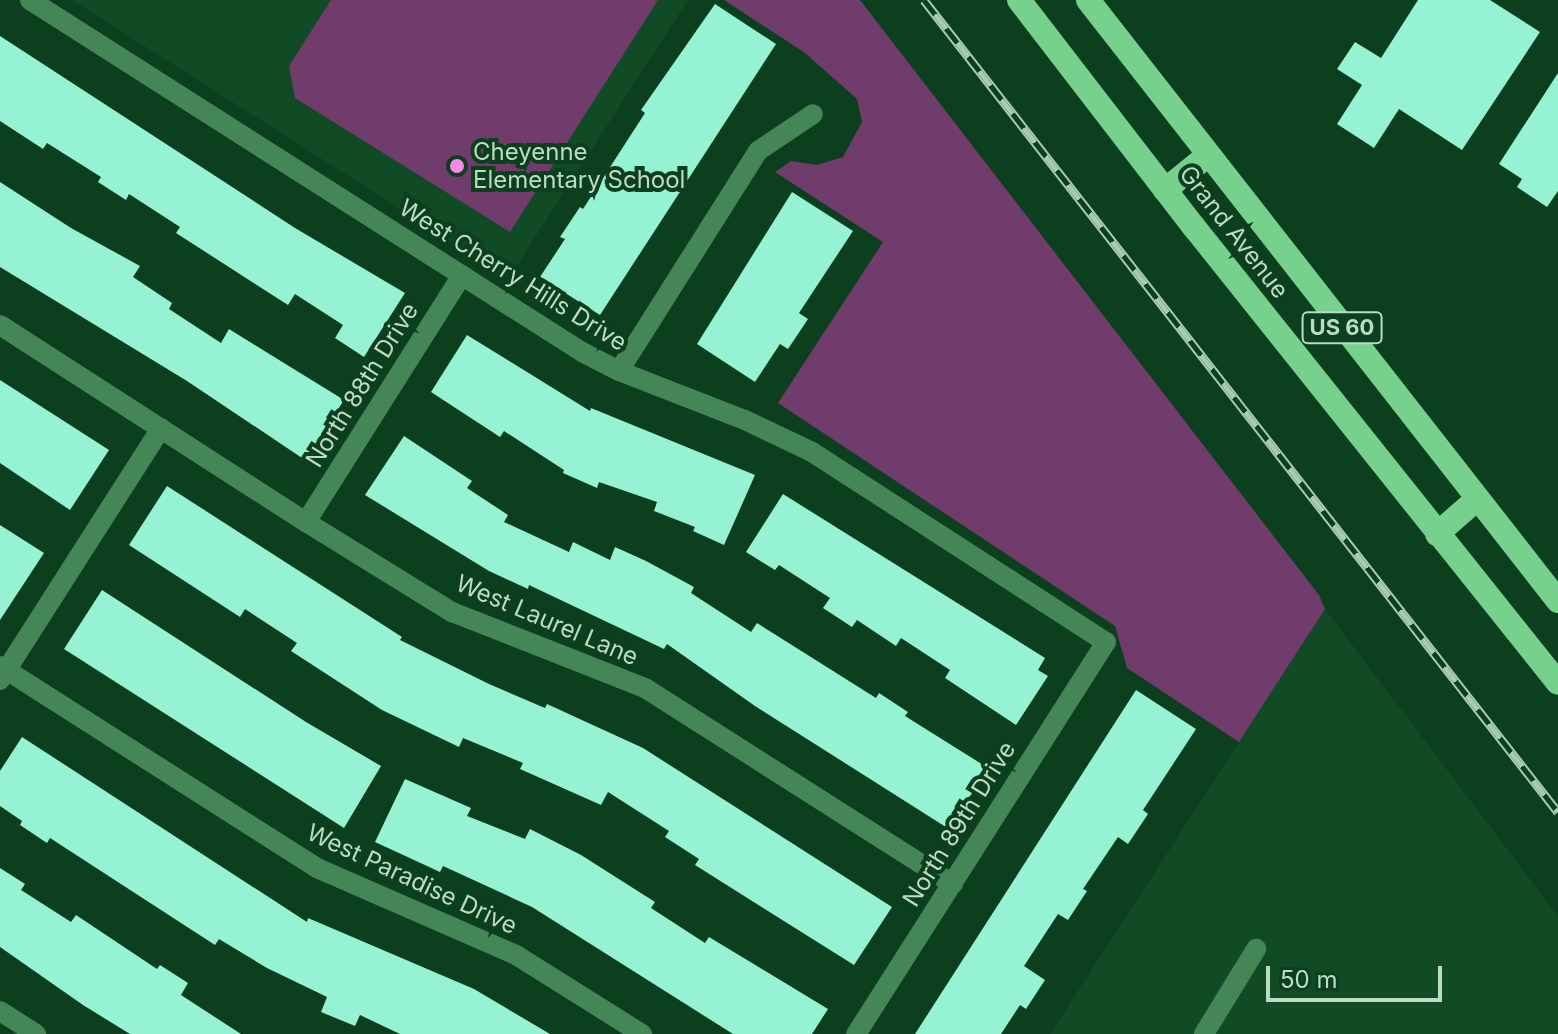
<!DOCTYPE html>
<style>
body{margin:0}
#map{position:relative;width:1558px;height:1034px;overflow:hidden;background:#0b3f1d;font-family:Inter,sans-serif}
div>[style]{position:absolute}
.built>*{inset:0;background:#104b25}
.green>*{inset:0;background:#703c6b}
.building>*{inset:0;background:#95f3d3}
.minor>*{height:20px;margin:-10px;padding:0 10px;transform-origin:10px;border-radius:10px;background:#458656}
.highway>*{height:24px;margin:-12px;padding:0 12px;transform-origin:12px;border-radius:12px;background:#75d18c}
.rail>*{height:9px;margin-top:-4.5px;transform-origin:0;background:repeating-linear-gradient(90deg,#0b3f1d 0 18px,#a8cbaf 0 36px);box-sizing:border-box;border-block:2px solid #a8cbaf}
.dots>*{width:22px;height:22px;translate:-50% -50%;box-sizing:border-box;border:4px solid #0b3f1d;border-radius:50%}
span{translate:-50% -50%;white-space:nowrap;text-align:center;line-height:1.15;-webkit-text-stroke:8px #0b3f1d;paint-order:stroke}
.shield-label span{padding:2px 6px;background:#0b3f1d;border:2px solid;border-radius:6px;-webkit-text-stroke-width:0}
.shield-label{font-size:22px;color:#bcdcc1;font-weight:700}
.poi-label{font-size:24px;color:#bcdcc1}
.left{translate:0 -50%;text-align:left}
.street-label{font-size:24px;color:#bcdcc1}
.scale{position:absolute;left:1266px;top:966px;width:176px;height:36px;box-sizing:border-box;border:4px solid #bcdcc1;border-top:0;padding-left:10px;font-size:24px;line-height:28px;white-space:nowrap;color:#bcdcc1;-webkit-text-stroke:6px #0b3f1d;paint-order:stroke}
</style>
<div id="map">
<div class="built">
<div style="clip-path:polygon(72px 0,688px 0,509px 278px)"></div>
<div style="clip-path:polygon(1325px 609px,1558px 916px,1558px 1034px,1050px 1034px)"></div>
</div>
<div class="green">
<div style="clip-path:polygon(331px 0,658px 0,510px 232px,295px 98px,289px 66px)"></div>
<div style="clip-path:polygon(724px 0,860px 0,1319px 595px,1325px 609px,1239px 742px,1127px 668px,1115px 626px,778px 403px,883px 242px,775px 172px,791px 161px,817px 165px,843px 157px,862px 122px,857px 99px,805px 53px)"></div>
</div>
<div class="building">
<div style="clip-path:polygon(1418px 0,1490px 0,1540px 32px,1462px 150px,1399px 109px,1374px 148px,1337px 124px,1362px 85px,1337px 69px,1355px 42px,1381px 58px)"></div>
<div style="clip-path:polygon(715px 4px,776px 44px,600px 315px,540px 277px,565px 239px,560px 237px,580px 207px,583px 209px,645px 113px,641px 110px)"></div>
<div style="clip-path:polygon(0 36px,295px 228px,405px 293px,364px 357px,335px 338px,343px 325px,295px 294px,288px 305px,176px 233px,180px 227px,129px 194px,126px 200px,98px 182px,101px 177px,47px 143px,43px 149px,0 121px)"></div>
<div style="clip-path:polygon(1558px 73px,1558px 191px,1547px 207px,1517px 187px,1522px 179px,1499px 164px)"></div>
<div style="clip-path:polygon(0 182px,71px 228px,140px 266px,133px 277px,172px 303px,169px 309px,221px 343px,229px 329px,344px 400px,305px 460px,187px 381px,0 267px)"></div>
<div style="clip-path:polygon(792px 192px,853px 231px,799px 313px,808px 319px,788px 349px,780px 344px,755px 382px,697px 344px)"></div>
<div style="clip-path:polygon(467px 335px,590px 411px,591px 408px,755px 475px,724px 545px,693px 531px,695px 527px,654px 511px,657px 502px,599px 482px,597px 488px,563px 473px,564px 470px,504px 431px,500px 437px,431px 392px)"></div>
<div style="clip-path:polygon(0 380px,109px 450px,70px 510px,0 463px)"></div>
<div style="clip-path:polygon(404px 436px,472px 481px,467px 488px,508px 515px,504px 522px,569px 552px,573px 542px,610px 560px,615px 547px,646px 561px,694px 587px,691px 593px,751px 632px,757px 623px,876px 698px,879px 693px,908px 712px,905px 716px,988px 768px,949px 829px,755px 706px,667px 644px,664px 649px,529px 585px,528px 589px,489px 571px,365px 495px)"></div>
<div style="clip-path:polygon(167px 486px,402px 637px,400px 640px,489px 684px,545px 708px,547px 704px,643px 748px,892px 907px,854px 965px,695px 865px,699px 859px,665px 837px,669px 831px,608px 792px,601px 805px,520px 769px,523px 763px,463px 738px,459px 747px,382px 710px,291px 651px,297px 643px,245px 609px,240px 617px,129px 545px)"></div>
<div style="clip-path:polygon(783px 494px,1045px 658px,1038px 670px,1048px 676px,1016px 725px,945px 678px,950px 670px,901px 638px,896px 646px,857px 620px,852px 627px,823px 608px,830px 598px,779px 565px,775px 570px,746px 552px)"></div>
<div style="clip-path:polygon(0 525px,44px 553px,0 620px)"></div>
<div style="clip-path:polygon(102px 590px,306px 722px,381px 766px,344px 828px,64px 649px)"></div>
<div style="clip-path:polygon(1136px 690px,1196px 729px,1143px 810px,1148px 814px,1128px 844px,1118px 837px,1083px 889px,1087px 891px,1068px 920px,1058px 914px,1024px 966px,1045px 980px,1026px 1009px,1020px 1005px,1001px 1034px,915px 1034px)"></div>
<div style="clip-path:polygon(22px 737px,307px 922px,308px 918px,474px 989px,550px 1034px,400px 1034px,360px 1015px,355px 1026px,321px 1012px,327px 997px,267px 968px,219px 939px,215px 945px,50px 838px,47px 843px,20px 825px,22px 821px,0 806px,0 771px)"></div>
<div style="clip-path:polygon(405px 779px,471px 808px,467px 816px,525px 839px,530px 829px,581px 855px,655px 902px,651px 908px,705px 943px,709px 937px,828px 1009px,812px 1034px,733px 1034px,532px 907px,443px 866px,440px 872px,375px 842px)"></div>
<div style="clip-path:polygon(0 868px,25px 884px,21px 890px,71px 922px,76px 915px,157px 969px,160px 965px,188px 983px,181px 995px,241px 1034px,130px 1034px,83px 1005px,0 947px)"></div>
</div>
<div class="minor">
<div style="left:30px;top:0;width:655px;rotate:32.52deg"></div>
<div style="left:582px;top:352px;width:42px;rotate:27.2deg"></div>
<div style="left:619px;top:371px;width:135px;rotate:21.3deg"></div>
<div style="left:745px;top:420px;width:74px;rotate:25.5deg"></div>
<div style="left:812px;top:452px;width:350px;rotate:32.9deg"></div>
<div style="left:1106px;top:642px;width:465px;rotate:122.5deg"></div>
<div style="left:0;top:325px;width:364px;rotate:32.8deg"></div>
<div style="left:306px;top:522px;width:172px;rotate:31.7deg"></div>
<div style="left:452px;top:612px;width:207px;rotate:21.5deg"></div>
<div style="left:645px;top:688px;width:365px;rotate:32.5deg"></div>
<div style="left:619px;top:371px;width:260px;rotate:-57.7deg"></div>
<div style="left:758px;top:151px;width:66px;rotate:-33.9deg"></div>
<div style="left:306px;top:522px;width:292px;rotate:-57.7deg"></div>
<div style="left:0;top:666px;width:376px;rotate:32.5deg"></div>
<div style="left:317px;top:868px;width:217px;rotate:23.6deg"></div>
<div style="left:516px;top:955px;width:149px;rotate:32.1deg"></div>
<div style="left:0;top:680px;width:299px;rotate:-57.4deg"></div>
<div style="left:0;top:1011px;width:43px;rotate:32.6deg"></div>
<div style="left:1204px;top:1034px;width:100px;rotate:-58.5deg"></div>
</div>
<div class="highway">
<div style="left:1019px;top:0;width:287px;rotate:52.4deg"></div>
<div style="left:1194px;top:227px;width:583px;rotate:51.4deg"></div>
<div style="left:1088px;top:0;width:763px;rotate:51.97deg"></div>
<div style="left:1165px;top:190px;width:55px;rotate:-39.1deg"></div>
<div style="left:1437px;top:534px;width:52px;rotate:-41.1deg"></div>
</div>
<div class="rail">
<div style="left:924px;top:0;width:1030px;rotate:52.02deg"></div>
</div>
<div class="dots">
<div style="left:457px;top:166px;background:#f688ed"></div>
</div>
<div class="shield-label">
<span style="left:1342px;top:328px">US 60</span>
</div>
<div class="poi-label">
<span class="left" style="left:473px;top:166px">Cheyenne<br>Elementary School</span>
</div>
<div class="street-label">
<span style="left:1234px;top:232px;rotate:52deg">Grand Avenue</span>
<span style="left:513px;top:275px;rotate:32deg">West Cherry Hills Drive</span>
<span style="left:362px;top:385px;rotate:-58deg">North 88th Drive</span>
<span style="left:547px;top:620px;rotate:23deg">West Laurel Lane</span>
<span style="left:959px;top:824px;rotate:-58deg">North 89th Drive</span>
<span style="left:412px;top:879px;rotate:25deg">West Paradise Drive</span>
</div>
<div class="scale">50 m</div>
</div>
